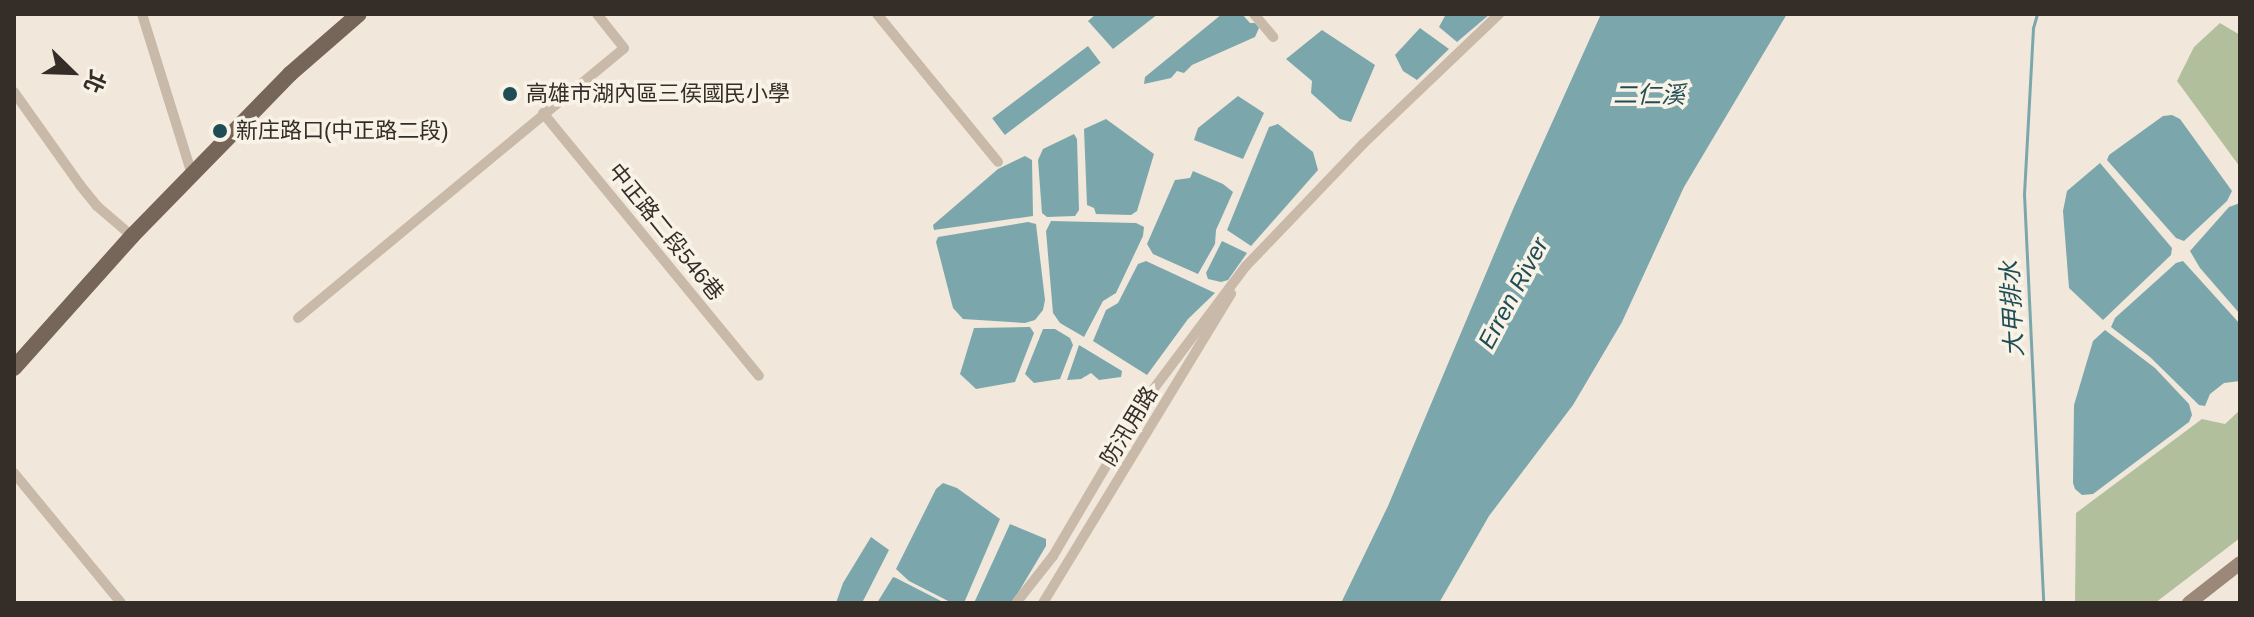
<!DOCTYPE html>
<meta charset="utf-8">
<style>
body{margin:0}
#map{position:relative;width:2254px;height:617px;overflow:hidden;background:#f1e8db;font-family:Helvetica,"Noto Sans TC",sans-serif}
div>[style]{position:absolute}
.green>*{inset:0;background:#b1bf9c}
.water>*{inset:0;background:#7ba7ac;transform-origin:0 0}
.stream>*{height:3px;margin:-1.5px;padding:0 1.5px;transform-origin:1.5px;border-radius:1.5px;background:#7ba7ac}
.street>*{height:10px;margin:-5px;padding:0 5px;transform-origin:5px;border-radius:5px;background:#c8b9a8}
.secondary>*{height:14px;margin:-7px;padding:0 7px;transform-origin:7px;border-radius:7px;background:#9c8879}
.primary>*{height:16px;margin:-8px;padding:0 8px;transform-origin:8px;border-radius:8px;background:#766559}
.dots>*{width:22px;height:22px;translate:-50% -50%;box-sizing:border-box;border:4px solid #f8f2e7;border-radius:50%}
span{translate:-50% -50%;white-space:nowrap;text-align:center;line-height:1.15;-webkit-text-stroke:7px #f8f2e7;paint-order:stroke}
.poi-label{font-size:22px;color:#352d28}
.left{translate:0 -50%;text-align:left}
.street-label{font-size:22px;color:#352d28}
.water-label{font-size:24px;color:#1f4d55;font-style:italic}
.frame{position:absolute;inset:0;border:16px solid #352d28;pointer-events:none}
.north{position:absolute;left:32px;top:32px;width:80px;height:80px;-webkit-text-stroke:6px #f8f2e7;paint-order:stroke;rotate:113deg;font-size:22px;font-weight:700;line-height:32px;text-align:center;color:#352d28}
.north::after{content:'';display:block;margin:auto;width:28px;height:36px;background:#352d28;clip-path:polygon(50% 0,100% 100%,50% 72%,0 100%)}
</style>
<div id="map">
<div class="green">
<div style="clip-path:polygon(2220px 23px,2240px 35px,2240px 167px,2177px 81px,2194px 47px)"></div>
<div style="clip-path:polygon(2240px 410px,2240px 538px,2155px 603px,2075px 603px,2076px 513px,2202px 419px,2225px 424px)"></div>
</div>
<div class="water">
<div style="clip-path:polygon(1096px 14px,1158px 14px,1113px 49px,1088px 21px)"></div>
<div style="clip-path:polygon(1222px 14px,1242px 14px,1250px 23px,1255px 23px,1259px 28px,1255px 37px,1192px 65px,1184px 73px,1177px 71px,1171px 78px,1144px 84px,1145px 77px)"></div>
<div style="clip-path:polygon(1446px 14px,1490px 14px,1457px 42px,1439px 27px)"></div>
<div style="clip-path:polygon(1601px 14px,1787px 14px,1684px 187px,1622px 322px,1573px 405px,1489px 516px,1439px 603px,1341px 603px,1388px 506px,1514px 207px)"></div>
<div style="clip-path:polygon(1420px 28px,1449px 49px,1417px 80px,1403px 71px,1395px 55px)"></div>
<div style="clip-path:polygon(1322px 30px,1375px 65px,1351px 122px,1340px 119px,1311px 93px,1312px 81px,1286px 59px)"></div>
<div style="left:1088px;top:46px;width:21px;height:120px;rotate:53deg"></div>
<div style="clip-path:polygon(1238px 96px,1264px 113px,1243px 159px,1194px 140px,1198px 128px)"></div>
<div style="clip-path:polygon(2172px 115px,2180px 119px,2232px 191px,2227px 201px,2184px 241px,2176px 238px,2107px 160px,2109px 155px,2163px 116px)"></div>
<div style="clip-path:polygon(1106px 119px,1154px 154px,1137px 211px,1131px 215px,1096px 214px,1094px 208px,1087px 205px,1084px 129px)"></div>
<div style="clip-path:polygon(1278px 124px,1313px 152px,1318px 170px,1251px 246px,1227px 230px,1269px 127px)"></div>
<div style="clip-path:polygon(1074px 134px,1077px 139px,1079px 210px,1075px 216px,1047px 217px,1042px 213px,1038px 160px,1043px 149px)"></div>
<div style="clip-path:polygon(1025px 156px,1032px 160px,1033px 216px,934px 230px,933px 225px,998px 169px)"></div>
<div style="clip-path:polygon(2100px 163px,2172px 248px,2171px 255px,2103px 320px,2069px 288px,2063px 211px,2067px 191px)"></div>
<div style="clip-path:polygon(1193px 171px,1223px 184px,1233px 192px,1216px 230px,1215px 244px,1198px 274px,1153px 254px,1147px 244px,1175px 180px,1190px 178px)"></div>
<div style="clip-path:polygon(2240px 203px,2240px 314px,2200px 268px,2190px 251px,2229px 207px)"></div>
<div style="clip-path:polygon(1051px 221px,1136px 223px,1144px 227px,1143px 236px,1116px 293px,1103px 301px,1084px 337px,1060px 323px,1053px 313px,1046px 231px)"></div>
<div style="clip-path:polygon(1028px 222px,1036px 224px,1045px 300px,1043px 310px,1035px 320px,1025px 323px,963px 319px,953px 308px,936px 242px,938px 237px)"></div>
<div style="clip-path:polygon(1222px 241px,1247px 253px,1228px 280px,1221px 282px,1208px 279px,1206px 273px)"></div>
<div style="clip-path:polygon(1146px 261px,1215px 293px,1188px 319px,1147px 375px,1093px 341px,1106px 310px,1118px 303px,1138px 264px)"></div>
<div style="clip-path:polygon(2183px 261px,2240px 324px,2240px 381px,2224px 383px,2210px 394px,2205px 406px,2199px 405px,2150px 357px,2111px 327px,2115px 318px,2176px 263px)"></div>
<div style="clip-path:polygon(1030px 327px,1034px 333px,1015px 382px,976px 389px,960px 374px,974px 328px)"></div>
<div style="clip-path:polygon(1043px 329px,1055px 329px,1070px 338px,1073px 345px,1060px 379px,1034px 383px,1025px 374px)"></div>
<div style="clip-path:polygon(2105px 330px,2155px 368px,2189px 404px,2192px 415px,2189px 422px,2093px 494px,2082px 495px,2075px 489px,2073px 483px,2074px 405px,2093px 341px)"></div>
<div style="clip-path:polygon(1079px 345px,1122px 371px,1121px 377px,1099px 380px,1091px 373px,1081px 379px,1067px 380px)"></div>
<div style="clip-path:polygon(943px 483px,957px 488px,1000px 519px,964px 603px,952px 603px,909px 581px,896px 569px,936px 489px)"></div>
<div style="clip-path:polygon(1010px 524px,1046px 539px,1046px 546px,1012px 603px,974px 603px)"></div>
<div style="clip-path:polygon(871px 537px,889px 550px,862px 603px,836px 603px,843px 583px)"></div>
<div style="clip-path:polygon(893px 577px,896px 578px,945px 603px,877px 603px)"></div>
</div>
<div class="stream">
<div style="left:2037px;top:14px;width:15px;rotate:106deg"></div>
<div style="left:2033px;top:28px;width:166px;rotate:93.1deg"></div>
<div style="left:2024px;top:194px;width:409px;rotate:87.3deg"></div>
</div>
<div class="street">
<div style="left:142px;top:14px;width:169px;rotate:72.7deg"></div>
<div style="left:877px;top:14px;width:191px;rotate:50.7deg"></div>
<div style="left:1254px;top:14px;width:30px;rotate:50deg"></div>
<div style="left:14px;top:92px;width:114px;rotate:54.6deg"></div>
<div style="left:80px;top:185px;width:27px;rotate:51deg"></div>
<div style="left:97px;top:206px;width:46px;rotate:40.6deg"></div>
<div style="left:543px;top:113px;width:340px;rotate:50.6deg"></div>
<div style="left:298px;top:318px;width:423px;rotate:-39.6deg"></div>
<div style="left:624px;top:48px;width:43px;rotate:-128.5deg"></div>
<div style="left:14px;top:473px;width:168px;rotate:50.5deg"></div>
<div style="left:1016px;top:603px;width:60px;rotate:-51.8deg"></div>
<div style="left:1053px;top:556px;width:178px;rotate:-59.5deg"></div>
<div style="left:1143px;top:403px;width:171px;rotate:-53.1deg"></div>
<div style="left:1246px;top:266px;width:170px;rotate:-46.2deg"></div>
<div style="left:1364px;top:143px;width:187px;rotate:-43.7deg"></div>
<div style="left:1043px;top:603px;width:362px;rotate:-58.7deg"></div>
</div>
<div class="secondary">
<div style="left:2189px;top:603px;width:65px;rotate:-38.1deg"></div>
</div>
<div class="primary">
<div style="left:14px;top:368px;width:177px;rotate:-48.2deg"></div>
<div style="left:132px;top:236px;width:226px;rotate:-45.7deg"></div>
<div style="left:290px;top:74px;width:91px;rotate:-41deg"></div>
</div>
<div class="dots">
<div style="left:510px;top:94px;background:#1f4d55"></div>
<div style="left:220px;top:131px;background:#1f4d55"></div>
</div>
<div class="poi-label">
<span class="left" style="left:526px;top:94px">高雄市湖內區三侯國民小學</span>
<span class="left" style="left:236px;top:131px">新庄路口(中正路二段)</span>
</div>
<div class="street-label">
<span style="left:666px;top:232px;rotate:51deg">中正路二段546巷</span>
<span style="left:1129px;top:426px;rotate:-59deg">防汛用路</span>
</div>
<div class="water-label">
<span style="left:1649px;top:95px">二仁溪</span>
<span style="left:1513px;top:293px;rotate:-62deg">Erren River</span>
<span style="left:2012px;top:309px;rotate:-93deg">大甲排水</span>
</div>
<div class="frame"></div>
<div class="north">北</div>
</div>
